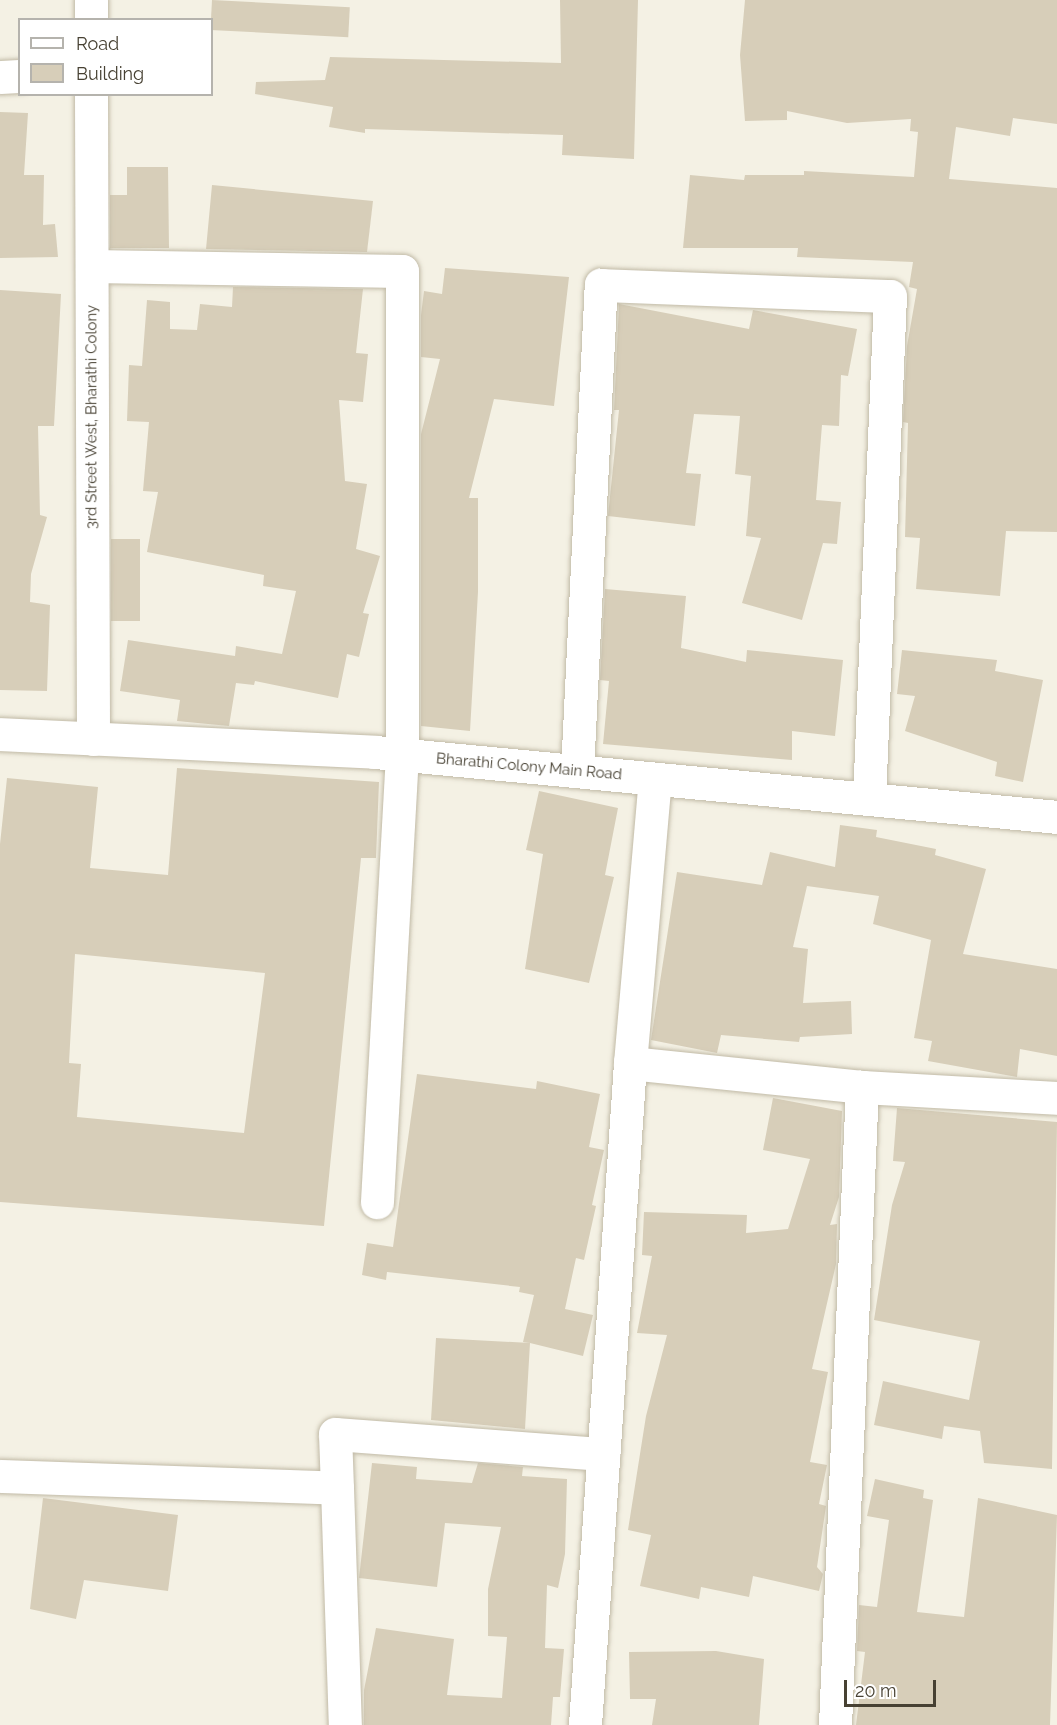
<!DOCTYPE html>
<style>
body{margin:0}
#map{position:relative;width:1057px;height:1725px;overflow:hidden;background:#f4f1e4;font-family:Raleway,sans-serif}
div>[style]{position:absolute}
.building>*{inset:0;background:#d7ceb9;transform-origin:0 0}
.roads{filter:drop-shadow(0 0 2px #c1baa6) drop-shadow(0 0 2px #c1baa6)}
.minor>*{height:33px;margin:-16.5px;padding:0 16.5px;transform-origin:16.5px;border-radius:16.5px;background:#fff}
span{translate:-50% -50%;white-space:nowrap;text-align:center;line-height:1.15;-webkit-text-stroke:4.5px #fff;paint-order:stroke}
.street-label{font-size:15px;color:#474133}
.legend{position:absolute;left:18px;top:18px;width:195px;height:78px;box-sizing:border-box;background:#fff;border:2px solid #b5b3ad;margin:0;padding:8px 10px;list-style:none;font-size:18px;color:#474133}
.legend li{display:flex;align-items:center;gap:12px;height:30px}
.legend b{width:30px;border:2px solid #b5b3ad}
.scale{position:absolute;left:844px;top:1680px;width:92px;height:27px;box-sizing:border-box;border:3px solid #474133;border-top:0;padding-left:8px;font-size:18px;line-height:21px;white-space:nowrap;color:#474133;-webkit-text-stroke:4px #fff;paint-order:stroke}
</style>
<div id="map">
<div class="building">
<div style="left:212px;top:0;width:138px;height:30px;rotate:3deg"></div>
<div style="clip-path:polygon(560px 0,638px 0,634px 159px,562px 155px,563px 135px,365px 129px,365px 133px,329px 127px,333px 107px,255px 94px,256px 82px,325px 80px,330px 57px,561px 63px)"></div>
<div style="clip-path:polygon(745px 0,1057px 0,1057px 124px,1013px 118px,1010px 136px,956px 127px,949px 179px,1057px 188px,1057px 532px,1006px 531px,1000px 596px,916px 589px,920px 538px,905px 537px,908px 423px,903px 422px,907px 346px,917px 289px,909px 287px,913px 262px,797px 257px,798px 248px,683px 248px,690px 175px,744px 180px,745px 175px,804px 175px,804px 171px,914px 177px,918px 132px,910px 131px,911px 119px,847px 123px,787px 111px,787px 120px,745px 121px,740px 55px)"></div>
<div style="clip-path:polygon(0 112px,28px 113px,24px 175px,44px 175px,43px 225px,55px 224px,58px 257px,0 258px)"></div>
<div style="clip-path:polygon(127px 167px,168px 167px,169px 248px,110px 248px,110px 195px,127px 195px)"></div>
<div style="clip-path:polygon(212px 185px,373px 201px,367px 252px,206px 249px)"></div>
<div style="clip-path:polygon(445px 268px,569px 277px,554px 406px,494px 399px,469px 498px,478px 498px,478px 592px,470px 731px,421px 726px,421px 434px,440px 359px,421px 357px,421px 315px,424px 291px,442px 294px)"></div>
<div style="clip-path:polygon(233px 287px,363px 289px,356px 353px,368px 354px,363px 402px,339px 400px,345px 481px,367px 484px,356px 549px,380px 556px,363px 613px,369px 614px,359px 657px,347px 654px,338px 698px,255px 681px,254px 685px,236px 683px,229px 726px,177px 721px,180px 700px,120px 691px,128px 640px,235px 656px,236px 646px,282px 654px,296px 591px,263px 586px,264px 575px,147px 552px,158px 492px,143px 491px,149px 422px,127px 421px,129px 365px,142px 366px,147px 300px,170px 302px,170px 329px,197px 330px,200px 304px,232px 307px)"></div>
<div style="clip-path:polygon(0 290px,61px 294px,54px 426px,38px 426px,40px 515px,47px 517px,31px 574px,30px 602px,50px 605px,47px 691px,0 690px)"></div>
<div style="clip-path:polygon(619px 304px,749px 329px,753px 310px,857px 329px,848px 376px,841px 375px,839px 426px,822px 425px,816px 500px,841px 502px,837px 544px,823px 543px,802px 620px,742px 603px,761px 538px,746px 536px,751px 476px,735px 474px,740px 416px,694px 414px,686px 473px,701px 474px,695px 526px,608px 516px,619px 410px,614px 410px)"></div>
<div style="left:111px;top:539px;width:29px;height:82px"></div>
<div style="clip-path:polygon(605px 589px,686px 596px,681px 648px,746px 662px,747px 650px,843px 660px,835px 736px,792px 731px,792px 760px,603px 744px,609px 681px,600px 680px)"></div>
<div style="clip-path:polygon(902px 650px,997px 660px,995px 671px,1043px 680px,1023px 782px,995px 776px,997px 762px,905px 731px,915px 696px,897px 694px)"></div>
<div style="clip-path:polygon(evenodd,177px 768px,379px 782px,376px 858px,361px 858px,324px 1226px,0 1202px,0 844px,7px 778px,98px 787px,90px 868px,168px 875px,177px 768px,75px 954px,265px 973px,244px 1133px,77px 1117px,81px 1064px,69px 1063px,75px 954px)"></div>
<div style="clip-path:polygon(539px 791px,618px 808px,605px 875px,614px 877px,589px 983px,525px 969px,543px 854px,526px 850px)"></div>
<div style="clip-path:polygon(840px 825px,877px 830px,876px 837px,936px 849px,935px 855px,986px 869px,963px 954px,1057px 969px,1057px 1056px,1020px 1049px,1017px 1077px,928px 1061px,932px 1041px,914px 1038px,931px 940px,873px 924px,879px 896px,807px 886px,793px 947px,808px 949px,803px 1003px,851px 1001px,852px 1034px,800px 1037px,799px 1042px,721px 1035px,717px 1053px,651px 1040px,677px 872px,762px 885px,770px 852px,835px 867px)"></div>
<div style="clip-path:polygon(417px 1074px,536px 1089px,537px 1081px,600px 1094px,589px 1147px,604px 1150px,592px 1205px,596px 1206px,584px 1260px,576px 1258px,565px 1309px,593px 1315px,583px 1356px,530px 1343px,525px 1429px,431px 1420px,436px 1338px,530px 1343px,523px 1342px,534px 1295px,519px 1292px,520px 1287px,387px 1272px,386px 1280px,362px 1275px,367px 1243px,393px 1247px)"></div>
<div style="clip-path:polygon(773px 1098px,842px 1111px,839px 1197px,830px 1225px,837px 1224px,836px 1264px,812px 1369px,828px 1372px,810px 1462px,827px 1465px,819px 1504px,826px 1506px,817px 1567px,823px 1574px,819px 1591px,753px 1576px,749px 1597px,701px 1587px,699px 1599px,640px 1586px,651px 1535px,628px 1530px,646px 1416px,667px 1335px,637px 1333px,652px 1256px,642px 1255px,644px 1212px,747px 1215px,746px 1233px,788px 1229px,810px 1159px,763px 1150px)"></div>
<div style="clip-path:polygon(897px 1108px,1057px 1122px,1052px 1469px,984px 1463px,980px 1431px,944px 1426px,942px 1439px,874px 1425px,883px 1381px,969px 1400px,980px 1341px,874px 1320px,892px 1205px,905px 1162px,893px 1161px)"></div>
<div style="clip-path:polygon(372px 1463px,417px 1467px,416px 1479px,472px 1483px,478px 1463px,523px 1467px,522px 1476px,567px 1479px,565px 1554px,558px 1588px,547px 1585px,545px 1648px,564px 1649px,560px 1697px,553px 1697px,551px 1725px,364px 1725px,364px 1690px,376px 1628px,454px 1639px,447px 1695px,502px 1698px,507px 1637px,488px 1636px,488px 1589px,501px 1527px,445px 1523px,437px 1587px,359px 1578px)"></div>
<div style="clip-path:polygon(875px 1479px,924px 1490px,923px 1498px,933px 1500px,917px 1612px,964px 1617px,978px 1498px,1057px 1515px,1050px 1725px,856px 1725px,865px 1652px,857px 1651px,859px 1605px,877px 1607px,889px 1520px,867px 1516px)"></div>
<div style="clip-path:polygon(43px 1498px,178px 1515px,168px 1591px,84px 1580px,76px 1619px,30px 1609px)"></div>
<div style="clip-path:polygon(716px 1651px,764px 1659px,759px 1725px,652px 1725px,656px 1699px,630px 1699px,629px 1652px)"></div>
</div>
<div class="roads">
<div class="minor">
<div style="left:91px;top:0;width:20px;rotate:90deg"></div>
<div style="left:0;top:77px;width:20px;rotate:-3deg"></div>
<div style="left:91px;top:94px;width:645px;rotate:89.82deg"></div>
<div style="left:92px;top:266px;width:310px;rotate:0.9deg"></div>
<div style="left:402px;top:271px;width:483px;rotate:90deg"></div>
<div style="left:402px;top:754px;width:449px;rotate:93.2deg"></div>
<div style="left:0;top:734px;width:375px;rotate:2.7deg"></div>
<div style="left:375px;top:752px;width:685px;rotate:5.44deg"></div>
<div style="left:577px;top:771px;width:487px;rotate:-87.2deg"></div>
<div style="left:601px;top:285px;width:289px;rotate:2.2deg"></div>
<div style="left:890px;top:296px;width:503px;rotate:92.39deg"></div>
<div style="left:630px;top:1063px;width:233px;rotate:5.9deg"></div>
<div style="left:862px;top:1087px;width:195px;rotate:3.2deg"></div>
<div style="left:0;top:1476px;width:337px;rotate:2deg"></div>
<div style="left:337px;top:1488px;width:237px;rotate:88.1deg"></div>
<div style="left:337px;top:1488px;width:54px;rotate:-92.1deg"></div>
<div style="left:335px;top:1434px;width:269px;rotate:4.3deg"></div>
<div style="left:585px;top:1725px;width:664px;rotate:-86.11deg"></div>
<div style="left:630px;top:1063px;width:285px;rotate:-85deg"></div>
<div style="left:835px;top:1725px;width:639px;rotate:-87.58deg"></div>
</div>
</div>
<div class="street-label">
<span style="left:92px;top:417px;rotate:-90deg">3rd Street West, Bharathi Colony</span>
<span style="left:529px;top:767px;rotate:5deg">Bharathi Colony Main Road</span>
</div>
<ul class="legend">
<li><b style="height:8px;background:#fff"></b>Road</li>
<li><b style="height:16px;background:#d7ceb9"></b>Building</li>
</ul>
<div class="scale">20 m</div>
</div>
